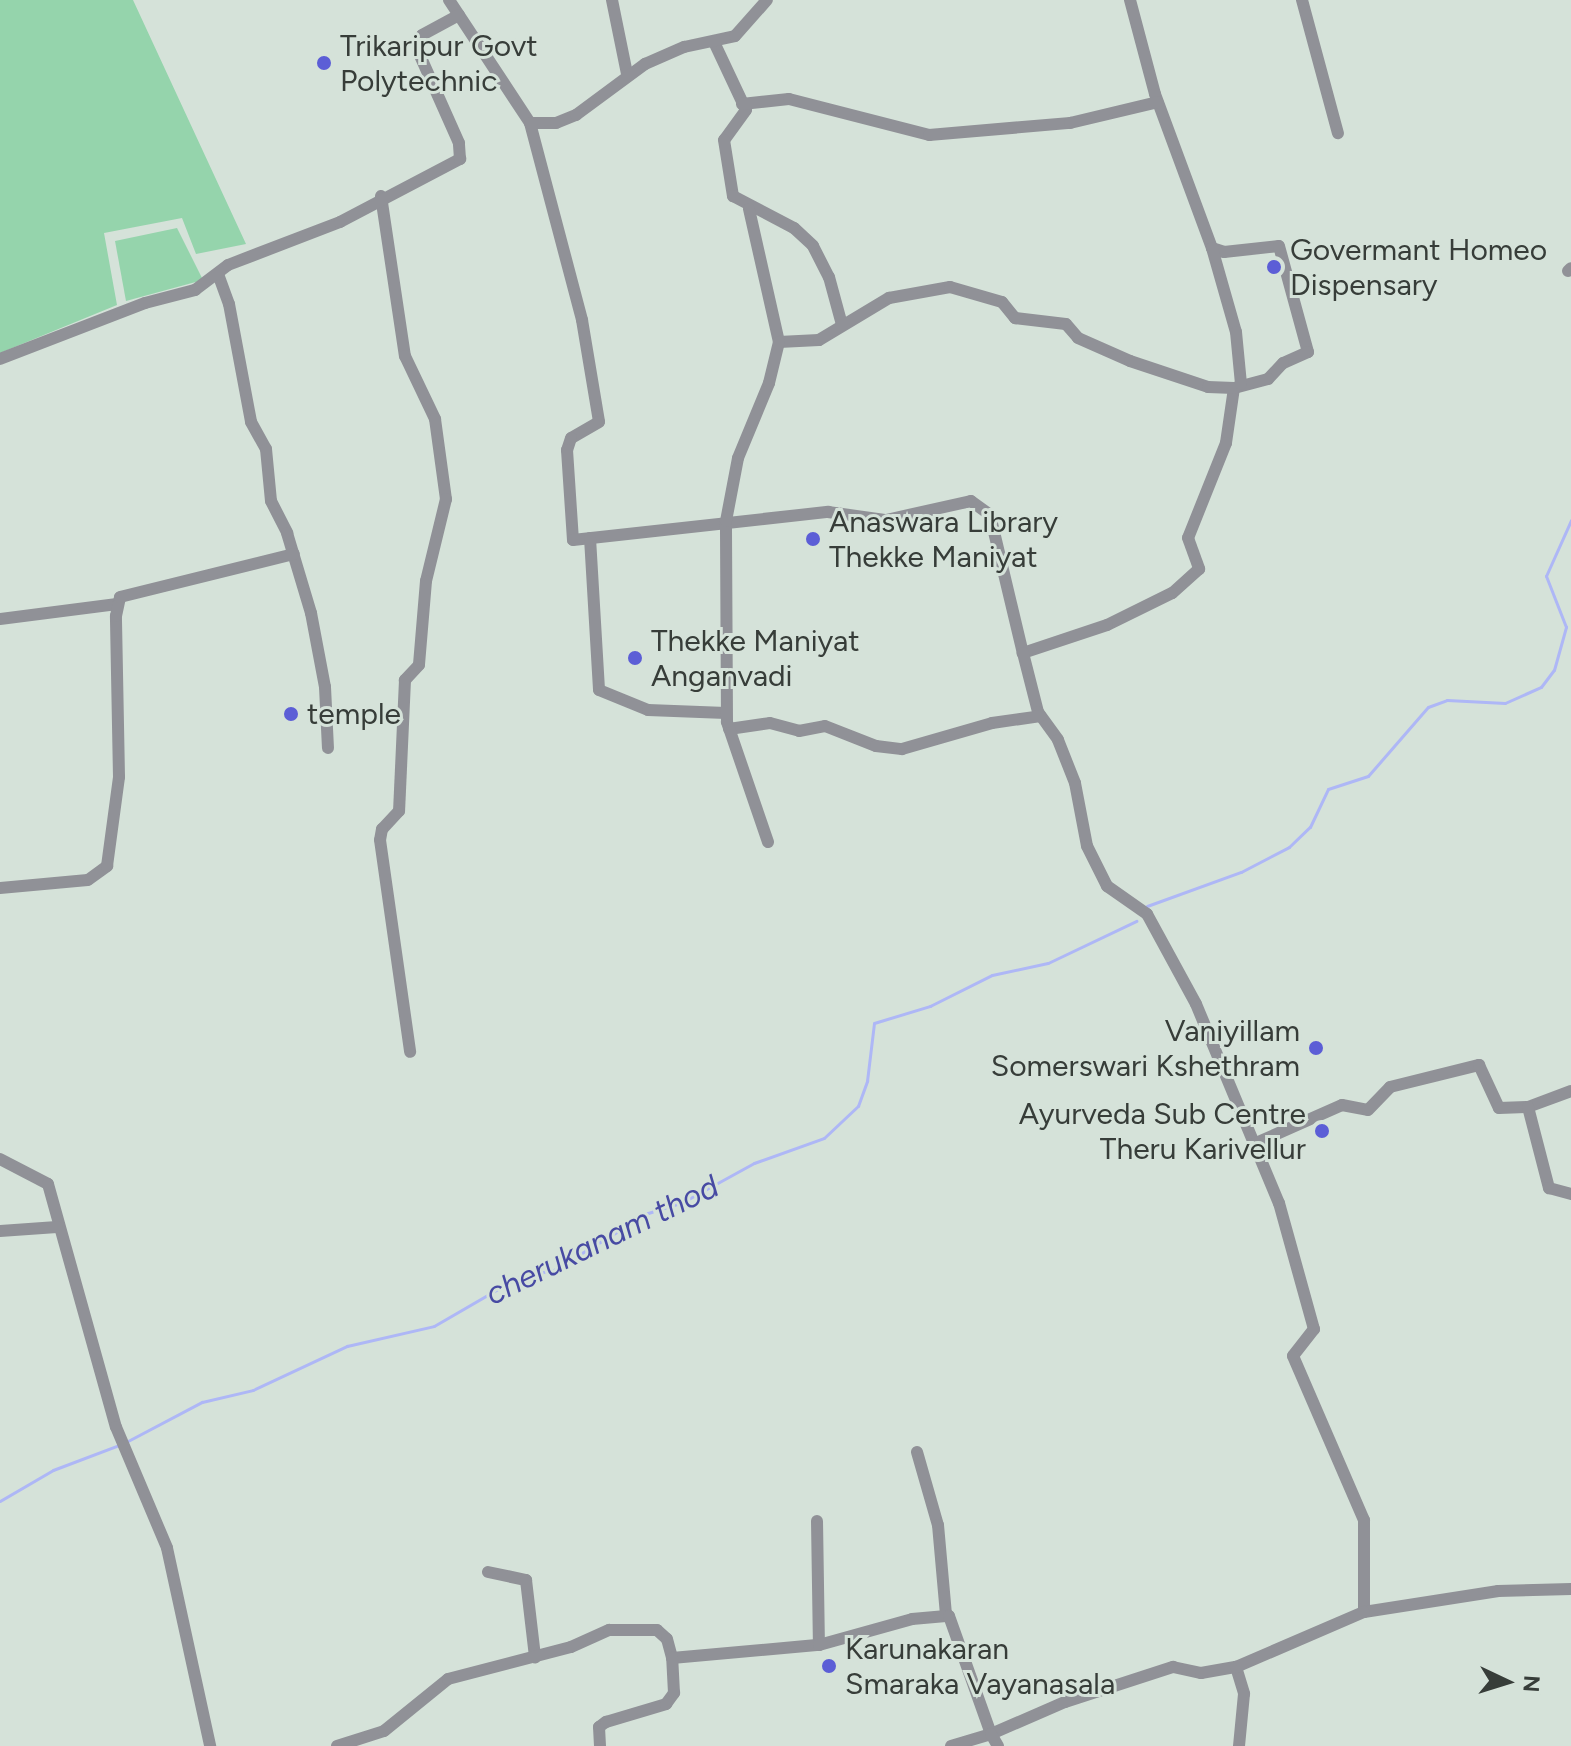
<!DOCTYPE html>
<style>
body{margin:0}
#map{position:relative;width:1571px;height:1746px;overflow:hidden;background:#d5e2d9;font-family:Figtree,sans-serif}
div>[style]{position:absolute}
.green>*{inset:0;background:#95d4ac}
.stream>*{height:3px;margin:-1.5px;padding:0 1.5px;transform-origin:1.5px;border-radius:1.5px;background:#aeb7f6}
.minor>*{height:12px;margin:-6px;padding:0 6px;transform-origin:6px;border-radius:6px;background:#909197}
.dots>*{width:22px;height:22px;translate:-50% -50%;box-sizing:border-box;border:4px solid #d5e2d9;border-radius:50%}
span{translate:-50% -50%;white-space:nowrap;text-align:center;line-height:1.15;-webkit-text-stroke:6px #d5e2d9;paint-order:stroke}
.poi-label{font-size:30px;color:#373d39}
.left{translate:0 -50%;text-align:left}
.right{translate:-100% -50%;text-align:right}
.water-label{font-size:32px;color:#474aa3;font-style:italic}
.north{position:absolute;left:1467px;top:1642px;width:80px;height:80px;-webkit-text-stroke:6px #d5e2d9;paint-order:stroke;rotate:94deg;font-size:22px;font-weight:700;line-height:32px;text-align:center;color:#373d39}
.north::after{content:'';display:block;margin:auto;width:28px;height:36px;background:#373d39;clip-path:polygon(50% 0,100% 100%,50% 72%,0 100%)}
</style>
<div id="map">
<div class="green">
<div style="clip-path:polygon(0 0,133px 0,246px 244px,196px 254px,182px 218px,104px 233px,117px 305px,0 353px)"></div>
<div style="clip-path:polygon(177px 228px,203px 280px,126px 301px,115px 241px)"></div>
</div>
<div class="stream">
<div style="left:1147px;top:906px;width:100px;rotate:-19.9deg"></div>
<div style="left:1241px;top:872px;width:54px;rotate:-27.5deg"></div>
<div style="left:1289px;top:847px;width:29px;rotate:-44deg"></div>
<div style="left:1310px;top:827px;width:42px;rotate:-64.7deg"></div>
<div style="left:1328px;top:789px;width:42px;rotate:-18deg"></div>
<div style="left:1368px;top:776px;width:91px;rotate:-49deg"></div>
<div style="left:1428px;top:707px;width:20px;rotate:-20deg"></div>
<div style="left:1447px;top:700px;width:58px;rotate:3deg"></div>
<div style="left:1505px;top:703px;width:39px;rotate:-24deg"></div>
<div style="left:1541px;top:687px;width:21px;rotate:-53deg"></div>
<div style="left:1554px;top:670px;width:45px;rotate:-74.4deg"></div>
<div style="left:1566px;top:627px;width:55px;rotate:-111.4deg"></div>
<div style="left:1546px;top:576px;width:61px;rotate:-65.9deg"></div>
<div style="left:126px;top:1442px;width:86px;rotate:-27.8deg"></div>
<div style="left:202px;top:1402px;width:52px;rotate:-13.2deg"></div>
<div style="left:253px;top:1390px;width:104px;rotate:-25.1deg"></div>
<div style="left:347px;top:1346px;width:89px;rotate:-12.9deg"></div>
<div style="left:434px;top:1326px;width:102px;rotate:-30.1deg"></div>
<div style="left:522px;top:1275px;width:30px;rotate:-8deg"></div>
<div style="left:552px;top:1271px;width:112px;rotate:-31.1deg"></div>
<div style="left:648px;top:1213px;width:37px;rotate:-17deg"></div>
<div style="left:683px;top:1202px;width:81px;rotate:-28.8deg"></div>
<div style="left:754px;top:1163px;width:74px;rotate:-19.7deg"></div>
<div style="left:824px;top:1138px;width:47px;rotate:-43.3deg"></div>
<div style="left:858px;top:1106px;width:27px;rotate:-70deg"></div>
<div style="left:867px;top:1081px;width:58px;rotate:-83.1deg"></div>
<div style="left:874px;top:1023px;width:59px;rotate:-16.9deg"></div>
<div style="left:930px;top:1006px;width:69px;rotate:-26.6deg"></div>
<div style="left:992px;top:975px;width:57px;rotate:-12.1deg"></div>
<div style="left:1048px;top:963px;width:98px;rotate:-25.5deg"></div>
<div style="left:0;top:1501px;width:61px;rotate:-30.3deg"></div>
<div style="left:53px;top:1470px;width:71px;rotate:-20.7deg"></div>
</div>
<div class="minor">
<div style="left:449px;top:0;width:147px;rotate:56.6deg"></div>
<div style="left:530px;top:123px;width:204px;rotate:75.2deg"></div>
<div style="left:582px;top:320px;width:103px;rotate:80.5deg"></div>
<div style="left:599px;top:422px;width:32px;rotate:150deg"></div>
<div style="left:571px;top:438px;width:13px;rotate:108deg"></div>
<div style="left:567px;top:450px;width:90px;rotate:86.2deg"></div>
<div style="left:573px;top:540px;width:257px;rotate:-6.3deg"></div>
<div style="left:828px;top:512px;width:59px;rotate:7.9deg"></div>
<div style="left:886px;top:520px;width:87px;rotate:-12.6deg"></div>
<div style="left:971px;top:501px;width:24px;rotate:36deg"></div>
<div style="left:990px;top:515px;width:142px;rotate:76.6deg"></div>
<div style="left:612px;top:0;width:76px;rotate:78.5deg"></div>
<div style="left:1130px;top:0;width:97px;rotate:75.1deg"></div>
<div style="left:1155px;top:94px;width:164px;rotate:69.7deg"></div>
<div style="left:1212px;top:248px;width:13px;rotate:18deg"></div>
<div style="left:1224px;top:252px;width:55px;rotate:-6.2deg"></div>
<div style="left:1279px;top:246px;width:110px;rotate:74.7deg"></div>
<div style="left:1308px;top:352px;width:27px;rotate:156deg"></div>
<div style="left:1283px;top:363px;width:22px;rotate:133deg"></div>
<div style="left:1268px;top:379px;width:35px;rotate:165deg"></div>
<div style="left:1234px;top:388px;width:56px;rotate:98.3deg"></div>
<div style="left:1226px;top:443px;width:102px;rotate:111.8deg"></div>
<div style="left:1188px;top:538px;width:33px;rotate:70deg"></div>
<div style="left:1199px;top:569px;width:36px;rotate:138deg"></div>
<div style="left:1172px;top:593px;width:72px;rotate:153.8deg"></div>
<div style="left:1107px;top:625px;width:89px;rotate:161.6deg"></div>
<div style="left:1023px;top:653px;width:61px;rotate:75.7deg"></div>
<div style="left:1038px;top:712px;width:34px;rotate:54deg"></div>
<div style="left:1058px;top:740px;width:46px;rotate:68.4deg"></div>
<div style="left:1075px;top:783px;width:64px;rotate:79.2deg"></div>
<div style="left:1087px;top:846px;width:45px;rotate:63.4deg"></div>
<div style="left:1107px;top:886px;width:49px;rotate:35deg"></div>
<div style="left:1147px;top:914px;width:102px;rotate:61.4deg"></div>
<div style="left:1196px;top:1004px;width:216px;rotate:67.4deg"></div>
<div style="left:1279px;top:1203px;width:131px;rotate:74.5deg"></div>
<div style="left:1314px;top:1329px;width:34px;rotate:128deg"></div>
<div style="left:1293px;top:1356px;width:179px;rotate:66.6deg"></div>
<div style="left:1364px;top:1520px;width:92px;rotate:90deg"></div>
<div style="left:1364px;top:1612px;width:136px;rotate:-8.9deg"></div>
<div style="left:1498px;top:1591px;width:73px;rotate:-1.6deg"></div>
<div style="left:1302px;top:0;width:138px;rotate:74.9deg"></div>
<div style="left:714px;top:42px;width:75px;rotate:64.8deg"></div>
<div style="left:746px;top:110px;width:37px;rotate:126deg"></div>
<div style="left:724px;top:140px;width:57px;rotate:80.9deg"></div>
<div style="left:733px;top:196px;width:69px;rotate:27.7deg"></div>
<div style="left:794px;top:228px;width:26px;rotate:43deg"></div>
<div style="left:813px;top:246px;width:35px;rotate:63deg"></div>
<div style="left:829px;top:277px;width:50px;rotate:74.8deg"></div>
<div style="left:742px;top:104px;width:47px;rotate:-6.1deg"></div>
<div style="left:789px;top:99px;width:145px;rotate:14.4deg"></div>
<div style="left:929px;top:135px;width:142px;rotate:-4.9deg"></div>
<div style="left:1070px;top:123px;width:90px;rotate:-13.4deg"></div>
<div style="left:530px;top:123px;width:26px"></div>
<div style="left:556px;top:123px;width:22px;rotate:-22deg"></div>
<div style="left:576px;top:115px;width:86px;rotate:-36.5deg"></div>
<div style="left:645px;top:64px;width:43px;rotate:-23.6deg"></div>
<div style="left:684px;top:47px;width:52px;rotate:-12.2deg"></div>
<div style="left:735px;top:36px;width:48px;rotate:-48.4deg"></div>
<div style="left:381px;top:196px;width:162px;rotate:81.5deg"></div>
<div style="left:405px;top:356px;width:70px;rotate:64.5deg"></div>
<div style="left:435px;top:419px;width:81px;rotate:82.2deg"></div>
<div style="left:446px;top:499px;width:84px;rotate:103.7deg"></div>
<div style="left:426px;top:581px;width:84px;rotate:94.8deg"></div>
<div style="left:419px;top:665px;width:21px;rotate:133deg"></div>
<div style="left:405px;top:680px;width:131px;rotate:92.6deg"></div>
<div style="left:399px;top:811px;width:25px;rotate:133deg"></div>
<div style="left:382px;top:829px;width:11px;rotate:100deg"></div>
<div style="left:380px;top:840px;width:214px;rotate:81.9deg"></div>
<div style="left:749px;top:209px;width:136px;rotate:77.3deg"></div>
<div style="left:779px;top:342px;width:40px;rotate:-2.9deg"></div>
<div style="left:819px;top:340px;width:82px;rotate:-31deg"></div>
<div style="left:889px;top:298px;width:62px;rotate:-10.2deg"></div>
<div style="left:950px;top:287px;width:54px;rotate:16.1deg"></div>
<div style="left:1002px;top:302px;width:21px;rotate:51deg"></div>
<div style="left:1015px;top:318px;width:51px;rotate:6.7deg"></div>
<div style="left:1066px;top:324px;width:18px;rotate:49deg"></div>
<div style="left:1078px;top:338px;width:57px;rotate:23.9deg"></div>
<div style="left:1130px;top:361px;width:82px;rotate:18.4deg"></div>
<div style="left:1208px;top:387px;width:26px;rotate:2deg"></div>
<div style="left:1212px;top:248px;width:87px;rotate:74.1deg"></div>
<div style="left:1236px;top:332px;width:52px;rotate:84.5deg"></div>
<div style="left:1568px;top:271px;width:4px;rotate:-45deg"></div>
<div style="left:218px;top:274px;width:32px;rotate:70deg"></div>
<div style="left:229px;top:304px;width:120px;rotate:79.4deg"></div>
<div style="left:251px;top:422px;width:31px;rotate:61deg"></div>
<div style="left:266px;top:449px;width:52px;rotate:84.5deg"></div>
<div style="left:271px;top:501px;width:36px;rotate:63deg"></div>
<div style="left:287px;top:533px;width:84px;rotate:73.3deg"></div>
<div style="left:311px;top:613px;width:75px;rotate:79.3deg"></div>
<div style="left:325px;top:687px;width:61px;rotate:87.2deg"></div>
<div style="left:0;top:359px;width:155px;rotate:-21.1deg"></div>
<div style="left:145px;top:303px;width:52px;rotate:-14.6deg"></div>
<div style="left:195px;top:290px;width:41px;rotate:-37.1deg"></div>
<div style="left:228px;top:265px;width:120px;rotate:-21deg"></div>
<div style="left:340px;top:222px;width:136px;rotate:-27.7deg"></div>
<div style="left:460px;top:159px;width:16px;rotate:-94deg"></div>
<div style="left:459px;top:143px;width:101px;rotate:-114deg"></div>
<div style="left:418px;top:51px;width:16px;rotate:-76deg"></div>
<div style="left:422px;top:35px;width:42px;rotate:-28.4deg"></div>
<div style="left:590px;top:538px;width:152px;rotate:86.6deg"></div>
<div style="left:599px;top:690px;width:53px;rotate:22.2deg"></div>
<div style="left:648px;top:710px;width:78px;rotate:2.2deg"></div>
<div style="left:0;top:619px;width:118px;rotate:-7.3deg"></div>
<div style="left:729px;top:729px;width:41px;rotate:-8.3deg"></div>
<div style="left:770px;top:723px;width:30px;rotate:15deg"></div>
<div style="left:799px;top:731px;width:26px;rotate:-11deg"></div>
<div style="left:825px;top:726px;width:55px;rotate:21.4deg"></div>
<div style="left:876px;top:746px;width:26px;rotate:7deg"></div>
<div style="left:902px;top:749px;width:94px;rotate:-16.1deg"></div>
<div style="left:992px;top:723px;width:49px;rotate:-8.1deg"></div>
<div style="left:768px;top:842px;width:127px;rotate:-108.9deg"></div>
<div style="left:727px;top:722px;width:201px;rotate:-90.3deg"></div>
<div style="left:726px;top:521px;width:64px;rotate:-79.2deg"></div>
<div style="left:738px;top:458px;width:81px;rotate:-67.5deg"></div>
<div style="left:769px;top:383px;width:42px;rotate:-76.3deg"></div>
<div style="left:0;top:888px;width:88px;rotate:-5.2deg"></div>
<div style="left:88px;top:880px;width:24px;rotate:-36deg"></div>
<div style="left:107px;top:866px;width:90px;rotate:-82.3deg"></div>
<div style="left:119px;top:777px;width:161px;rotate:-91.1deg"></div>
<div style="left:116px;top:616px;width:19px;rotate:-78deg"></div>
<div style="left:120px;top:597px;width:179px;rotate:-13.9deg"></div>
<div style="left:1528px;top:1107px;width:46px;rotate:-20.4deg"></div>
<div style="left:1256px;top:1143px;width:94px;rotate:-23.8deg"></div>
<div style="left:1342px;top:1105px;width:26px;rotate:11deg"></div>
<div style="left:1368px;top:1110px;width:32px;rotate:-46deg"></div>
<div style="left:1390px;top:1087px;width:92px;rotate:-13.9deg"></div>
<div style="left:1479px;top:1065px;width:47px;rotate:65.1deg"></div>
<div style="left:1499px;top:1108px;width:29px;rotate:-2deg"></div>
<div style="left:1528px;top:1107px;width:84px;rotate:75.5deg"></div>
<div style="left:1549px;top:1188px;width:23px;rotate:15deg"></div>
<div style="left:0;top:1159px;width:54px;rotate:27.5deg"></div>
<div style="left:48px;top:1184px;width:252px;rotate:74.4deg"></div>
<div style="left:116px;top:1427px;width:131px;rotate:67.1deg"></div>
<div style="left:167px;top:1548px;width:203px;rotate:77.7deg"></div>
<div style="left:0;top:1231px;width:57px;rotate:-4deg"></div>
<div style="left:917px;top:1452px;width:76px;rotate:74deg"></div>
<div style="left:938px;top:1525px;width:90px;rotate:84.9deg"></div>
<div style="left:817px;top:1521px;width:124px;rotate:89.1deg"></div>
<div style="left:488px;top:1572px;width:39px;rotate:12deg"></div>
<div style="left:526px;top:1580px;width:78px;rotate:83.3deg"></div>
<div style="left:1236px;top:1667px;width:28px;rotate:73deg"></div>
<div style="left:1244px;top:1694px;width:52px;rotate:95.5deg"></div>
<div style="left:337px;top:1746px;width:49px;rotate:-17.7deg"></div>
<div style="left:384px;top:1731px;width:82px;rotate:-39.1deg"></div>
<div style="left:448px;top:1679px;width:127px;rotate:-14.6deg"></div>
<div style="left:571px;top:1647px;width:42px;rotate:-24.1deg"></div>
<div style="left:609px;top:1630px;width:48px"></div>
<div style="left:657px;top:1630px;width:13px;rotate:42deg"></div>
<div style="left:667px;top:1639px;width:20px;rotate:75deg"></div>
<div style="left:672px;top:1658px;width:148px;rotate:-5.1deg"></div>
<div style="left:819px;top:1645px;width:97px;rotate:-15.6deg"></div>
<div style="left:912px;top:1619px;width:37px;rotate:-5deg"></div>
<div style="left:949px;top:1616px;width:125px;rotate:70.4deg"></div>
<div style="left:991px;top:1734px;width:81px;rotate:-23.4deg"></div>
<div style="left:1065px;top:1702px;width:114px;rotate:-18deg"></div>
<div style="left:1173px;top:1667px;width:29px;rotate:12deg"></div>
<div style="left:1201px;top:1673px;width:36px;rotate:-10deg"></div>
<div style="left:1236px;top:1667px;width:139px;rotate:-23.3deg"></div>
<div style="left:600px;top:1746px;width:19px;rotate:-93deg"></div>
<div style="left:599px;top:1727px;width:9px;rotate:-36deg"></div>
<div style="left:606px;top:1722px;width:63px;rotate:-16.7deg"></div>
<div style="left:666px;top:1704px;width:14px;rotate:-54deg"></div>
<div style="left:674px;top:1693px;width:35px;rotate:-93deg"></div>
<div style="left:951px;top:1746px;width:42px;rotate:-16.7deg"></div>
<div style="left:991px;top:1734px;width:14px;rotate:60deg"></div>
</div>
<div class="dots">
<div style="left:324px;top:63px;background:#5c5ed6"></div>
<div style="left:1274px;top:267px;background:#5c5ed6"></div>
<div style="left:813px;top:539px;background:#5c5ed6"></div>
<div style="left:635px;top:658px;background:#5c5ed6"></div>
<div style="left:291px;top:714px;background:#5c5ed6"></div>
<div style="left:1316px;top:1048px;background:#5c5ed6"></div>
<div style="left:1322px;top:1131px;background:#5c5ed6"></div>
<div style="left:829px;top:1666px;background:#5c5ed6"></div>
</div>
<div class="poi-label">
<span class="left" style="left:340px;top:63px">Trikaripur Govt<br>Polytechnic</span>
<span class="left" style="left:1290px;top:267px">Govermant Homeo<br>Dispensary</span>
<span class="left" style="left:829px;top:539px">Anaswara Library<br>Thekke Maniyat</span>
<span class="left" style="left:651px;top:658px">Thekke Maniyat<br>Anganvadi</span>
<span class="left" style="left:307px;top:714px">temple</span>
<span class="right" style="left:1300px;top:1048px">Vaniyillam<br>Somerswari Kshethram</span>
<span class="right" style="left:1306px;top:1131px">Ayurveda Sub Centre<br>Theru Karivellur</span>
<span class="left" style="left:845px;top:1666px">Karunakaran<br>Smaraka Vayanasala</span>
</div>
<div class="water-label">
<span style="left:602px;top:1240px;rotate:-26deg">cherukanam thod</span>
</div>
<div class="north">N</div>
</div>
